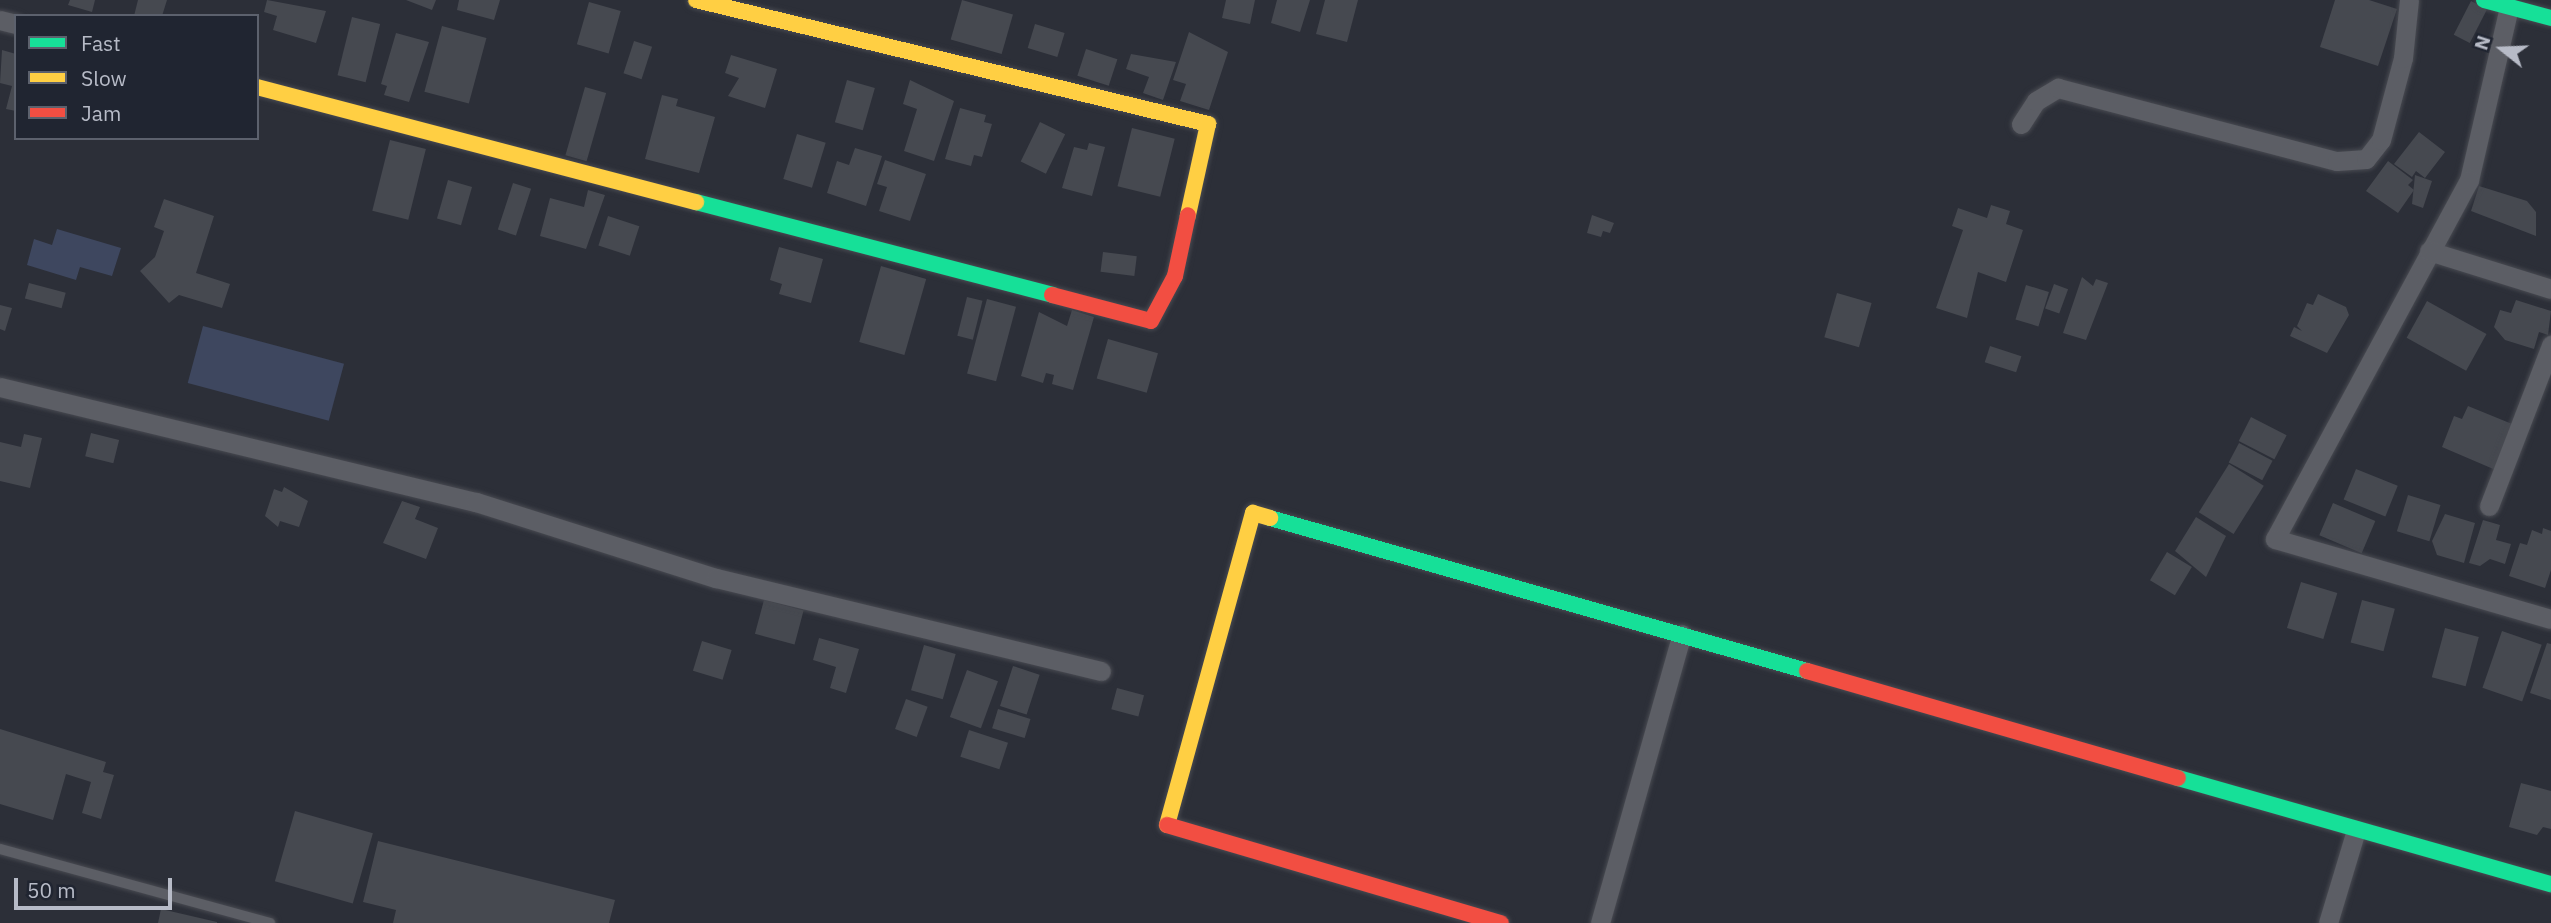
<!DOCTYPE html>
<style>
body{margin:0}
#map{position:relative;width:2551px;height:923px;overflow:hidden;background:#2c2f38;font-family:"IBM Plex Sans",sans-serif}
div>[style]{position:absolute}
.water>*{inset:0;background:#3e475f;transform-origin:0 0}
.building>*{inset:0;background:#464950;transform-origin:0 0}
.roads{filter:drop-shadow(0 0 2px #484a51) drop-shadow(0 0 2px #484a51)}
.lane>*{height:10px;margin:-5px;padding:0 5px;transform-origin:5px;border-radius:5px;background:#5c5e65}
.street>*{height:19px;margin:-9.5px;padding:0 9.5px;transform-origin:9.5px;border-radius:9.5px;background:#5c5e65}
.fast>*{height:16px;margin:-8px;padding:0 8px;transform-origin:8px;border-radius:8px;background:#16e098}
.slow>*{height:16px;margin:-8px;padding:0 8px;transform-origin:8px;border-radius:8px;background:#ffcf43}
.jam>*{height:16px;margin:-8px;padding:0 8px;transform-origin:8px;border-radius:8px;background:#f24e42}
span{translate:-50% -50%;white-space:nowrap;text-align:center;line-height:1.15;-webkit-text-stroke:5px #202531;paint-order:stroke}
.legend{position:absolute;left:14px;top:14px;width:245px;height:126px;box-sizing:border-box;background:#202531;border:2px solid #5c616d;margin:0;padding:9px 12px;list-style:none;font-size:21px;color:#b7bbc7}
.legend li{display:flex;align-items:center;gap:14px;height:35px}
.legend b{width:35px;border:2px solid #5c616d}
.north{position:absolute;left:2467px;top:14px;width:70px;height:70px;-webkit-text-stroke:5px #202531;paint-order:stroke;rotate:288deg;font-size:19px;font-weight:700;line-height:28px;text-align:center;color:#b7bbc7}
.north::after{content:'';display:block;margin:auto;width:24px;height:32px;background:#b7bbc7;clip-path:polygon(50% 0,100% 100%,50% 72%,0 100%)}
.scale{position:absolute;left:14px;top:878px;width:158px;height:32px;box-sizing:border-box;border:4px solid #b7bbc7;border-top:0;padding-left:9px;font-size:21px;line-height:24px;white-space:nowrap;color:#b7bbc7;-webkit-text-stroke:5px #202531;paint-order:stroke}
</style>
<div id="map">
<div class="water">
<div style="clip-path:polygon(57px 229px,121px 248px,112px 276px,80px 267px,76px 280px,27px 265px,34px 239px,52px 245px)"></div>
<div style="left:203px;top:326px;width:146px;height:59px;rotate:15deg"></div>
</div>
<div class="building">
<div style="clip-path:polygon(70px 0,95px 0,92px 12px,68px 5px)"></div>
<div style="clip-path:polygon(138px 0,167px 0,162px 16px,134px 16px)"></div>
<div style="clip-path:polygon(267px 0,326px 11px,316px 43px,273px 30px,277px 16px,264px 12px)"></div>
<div style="clip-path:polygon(406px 0,436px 0,432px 10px)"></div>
<div style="clip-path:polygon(459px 0,500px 0,494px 20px,457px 10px)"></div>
<div style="left:962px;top:0;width:53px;height:41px;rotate:16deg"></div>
<div style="clip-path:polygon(1226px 0,1255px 0,1250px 24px,1222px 18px)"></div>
<div style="clip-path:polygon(1277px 0,1310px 0,1300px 32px,1271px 23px)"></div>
<div style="clip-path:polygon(1325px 0,1358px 0,1347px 42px,1316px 34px)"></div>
<div style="clip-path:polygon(2335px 0,2369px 0,2397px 9px,2378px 66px,2320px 47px)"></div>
<div style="left:2471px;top:1px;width:18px;height:38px;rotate:27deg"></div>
<div style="left:589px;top:2px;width:33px;height:44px;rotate:16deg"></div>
<div style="left:352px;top:17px;width:29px;height:60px;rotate:14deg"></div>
<div style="left:1035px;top:24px;width:31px;height:25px;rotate:17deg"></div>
<div style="left:442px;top:26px;width:46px;height:68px;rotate:15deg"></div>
<div style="clip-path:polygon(1189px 32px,1228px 52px,1209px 110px,1180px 101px,1186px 84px,1173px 80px)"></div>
<div style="clip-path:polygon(396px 33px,429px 42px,409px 102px,384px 95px,387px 86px,381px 84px)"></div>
<div style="left:634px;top:41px;width:19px;height:34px;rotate:18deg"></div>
<div style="left:1086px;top:49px;width:33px;height:28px;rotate:18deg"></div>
<div style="clip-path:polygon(2px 50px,16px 54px,16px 111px,6px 109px,12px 86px,0 83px)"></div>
<div style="clip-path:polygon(1131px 54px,1176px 62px,1163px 100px,1143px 93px,1149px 77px,1126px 69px)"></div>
<div style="clip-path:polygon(731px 55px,777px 69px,765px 108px,728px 96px,739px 78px,725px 73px)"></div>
<div style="left:847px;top:80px;width:29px;height:44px;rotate:16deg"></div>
<div style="clip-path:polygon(910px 80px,954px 101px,934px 161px,904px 151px,917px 109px,903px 104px)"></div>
<div style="left:585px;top:87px;width:22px;height:71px;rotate:16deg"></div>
<div style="clip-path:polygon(662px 95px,678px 99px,676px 106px,715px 117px,699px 173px,645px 159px)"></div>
<div style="clip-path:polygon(960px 108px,986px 115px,984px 122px,992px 124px,982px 157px,974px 155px,971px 166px,945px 159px)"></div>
<div style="left:1040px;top:122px;width:28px;height:44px;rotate:26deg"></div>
<div style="left:1132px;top:128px;width:44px;height:60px;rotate:14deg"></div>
<div style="clip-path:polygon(2419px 132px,2445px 152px,2425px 178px,2416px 171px,2412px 177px,2394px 164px)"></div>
<div style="left:797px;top:134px;width:30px;height:47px;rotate:17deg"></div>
<div style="left:390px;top:140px;width:37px;height:73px;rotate:14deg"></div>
<div style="clip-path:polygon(1089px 143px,1105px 147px,1092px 196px,1062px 188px,1074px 147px,1087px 150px)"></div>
<div style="clip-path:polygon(855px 148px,882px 156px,866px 206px,827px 193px,837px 161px,849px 165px)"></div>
<div style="clip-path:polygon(885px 160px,926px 174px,910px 221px,879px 211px,887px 187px,877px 184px)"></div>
<div style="clip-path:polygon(2388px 161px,2413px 180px,2408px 185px,2414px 190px,2398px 213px,2366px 191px)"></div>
<div style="clip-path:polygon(2415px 175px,2432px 181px,2423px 208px,2412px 204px)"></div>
<div style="left:448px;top:180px;width:25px;height:40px;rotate:16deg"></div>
<div style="left:513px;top:183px;width:19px;height:49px;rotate:18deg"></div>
<div style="clip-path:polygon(2479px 186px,2527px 201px,2536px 212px,2536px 236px,2471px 211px)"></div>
<div style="clip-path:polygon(588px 190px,605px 195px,586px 249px,540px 236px,550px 198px,584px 207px)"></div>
<div style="clip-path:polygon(164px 199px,214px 216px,196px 273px,230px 284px,222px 308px,179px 295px,169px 303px,140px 271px,155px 257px,164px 231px,154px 227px)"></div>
<div style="clip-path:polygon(1991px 205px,2010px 211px,2006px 224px,2023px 230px,2006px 282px,1978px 272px,1967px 318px,1936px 308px,1963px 230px,1952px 226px,1958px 208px,1987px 218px)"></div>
<div style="clip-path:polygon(1592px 215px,1614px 223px,1610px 233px,1603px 231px,1601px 237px,1587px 233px)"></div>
<div style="left:608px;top:216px;width:33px;height:31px;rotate:18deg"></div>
<div style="clip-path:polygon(779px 247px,823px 259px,811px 303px,779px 294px,782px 284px,770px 280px)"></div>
<div style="left:1103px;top:252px;width:34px;height:20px;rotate:7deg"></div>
<div style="left:881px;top:266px;width:47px;height:79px;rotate:16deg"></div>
<div style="clip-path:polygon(2082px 277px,2093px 286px,2096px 279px,2108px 283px,2086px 340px,2063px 333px)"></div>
<div style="left:29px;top:283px;width:38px;height:16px;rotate:15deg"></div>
<div style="left:2054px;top:284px;width:15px;height:26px;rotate:20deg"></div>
<div style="left:2026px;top:285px;width:24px;height:36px;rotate:17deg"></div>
<div style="left:1837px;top:293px;width:36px;height:46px;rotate:16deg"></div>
<div style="clip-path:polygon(2318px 294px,2346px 307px,2349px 315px,2327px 353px,2290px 336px,2294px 327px,2302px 331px,2297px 326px,2307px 303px,2313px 305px)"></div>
<div style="left:967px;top:297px;width:16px;height:40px;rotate:14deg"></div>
<div style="left:987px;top:299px;width:30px;height:77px;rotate:15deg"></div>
<div style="clip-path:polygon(2516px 300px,2551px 311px,2548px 335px,2539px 332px,2534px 349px,2505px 340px,2494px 327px,2500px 310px,2511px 313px)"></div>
<div style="left:2427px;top:301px;width:68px;height:42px;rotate:29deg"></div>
<div style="clip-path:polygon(0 305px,12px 308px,5px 331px,0 329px)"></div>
<div style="clip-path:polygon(1072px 310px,1094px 317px,1073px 390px,1052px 384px,1054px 375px,1046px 373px,1043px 383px,1021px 376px,1039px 312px,1067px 326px)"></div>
<div style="left:1108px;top:339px;width:52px;height:41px;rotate:16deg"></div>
<div style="left:1990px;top:346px;width:33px;height:17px;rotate:18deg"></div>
<div style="clip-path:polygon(2468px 406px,2517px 426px,2498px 471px,2442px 447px,2454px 416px,2462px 419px)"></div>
<div style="left:2251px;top:417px;width:40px;height:27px;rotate:27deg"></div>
<div style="left:91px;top:433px;width:29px;height:24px;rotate:14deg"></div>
<div style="clip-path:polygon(24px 434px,42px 438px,30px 488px,0 481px,0 442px,21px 447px)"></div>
<div style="left:2239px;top:443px;width:38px;height:22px;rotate:28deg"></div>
<div style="left:2229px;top:464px;width:41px;height:57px;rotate:32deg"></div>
<div style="left:2356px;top:469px;width:45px;height:33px;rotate:22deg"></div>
<div style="clip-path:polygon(284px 487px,308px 501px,299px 527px,280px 521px,278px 527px,265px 516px,274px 489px,282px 492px)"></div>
<div style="left:2408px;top:495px;width:34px;height:38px;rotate:17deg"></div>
<div style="clip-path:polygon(402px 501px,420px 507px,415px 519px,438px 528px,426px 559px,383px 543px)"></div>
<div style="left:2333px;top:503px;width:46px;height:35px;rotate:23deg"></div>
<div style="clip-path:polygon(2445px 514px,2475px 523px,2464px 563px,2437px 555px,2432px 541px)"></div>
<div style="clip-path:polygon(2196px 517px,2226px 536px,2206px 577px,2175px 551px)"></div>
<div style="clip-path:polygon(2483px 520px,2500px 525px,2496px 540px,2511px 544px,2505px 564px,2490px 559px,2480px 566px,2469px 563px)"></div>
<div style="clip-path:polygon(2543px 528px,2551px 531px,2551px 570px,2545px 588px,2509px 576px,2520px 543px,2527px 545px,2532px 530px,2542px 534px)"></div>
<div style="left:2167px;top:552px;width:29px;height:33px;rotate:31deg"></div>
<div style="left:2301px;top:582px;width:38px;height:48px;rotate:17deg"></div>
<div style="left:764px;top:600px;width:41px;height:35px;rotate:15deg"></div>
<div style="left:2362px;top:600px;width:34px;height:44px;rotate:15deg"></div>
<div style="left:2445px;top:628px;width:35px;height:51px;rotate:15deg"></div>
<div style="left:2502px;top:631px;width:42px;height:60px;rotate:19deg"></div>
<div style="clip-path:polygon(819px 638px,859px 649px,846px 693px,830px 688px,836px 667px,813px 660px)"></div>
<div style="left:702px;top:641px;width:31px;height:31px;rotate:17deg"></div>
<div style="clip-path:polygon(2547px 643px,2551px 644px,2551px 700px,2530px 693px)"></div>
<div style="left:924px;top:645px;width:33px;height:47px;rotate:16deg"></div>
<div style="left:1013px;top:666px;width:28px;height:42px;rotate:18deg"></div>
<div style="left:967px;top:670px;width:33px;height:50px;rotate:20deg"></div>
<div style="left:1117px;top:688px;width:28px;height:22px;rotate:15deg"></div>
<div style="left:906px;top:699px;width:23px;height:32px;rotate:20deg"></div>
<div style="left:998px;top:709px;width:34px;height:20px;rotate:17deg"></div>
<div style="clip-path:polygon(0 729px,106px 762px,103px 772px,114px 775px,101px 819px,82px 813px,91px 782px,66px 774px,53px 820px,0 804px)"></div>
<div style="left:969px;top:730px;width:41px;height:28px;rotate:18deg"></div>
<div style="clip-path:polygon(2521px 783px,2551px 791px,2551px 829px,2543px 827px,2537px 835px,2509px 827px)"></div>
<div style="left:295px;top:811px;width:81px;height:73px;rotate:16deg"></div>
<div style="clip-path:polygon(378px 841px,615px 900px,609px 923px,393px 923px,396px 910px,363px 902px)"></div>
<div style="clip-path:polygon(161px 909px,217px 922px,217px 923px,158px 923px)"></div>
</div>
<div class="roads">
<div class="lane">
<div style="left:0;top:849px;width:280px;rotate:15.3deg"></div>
</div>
<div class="street">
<div style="left:2509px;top:7px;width:178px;rotate:103deg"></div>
<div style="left:2469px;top:180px;width:408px;rotate:118.4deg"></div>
<div style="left:2275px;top:539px;width:287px;rotate:16.2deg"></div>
<div style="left:0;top:20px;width:16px;rotate:14deg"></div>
<div style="left:2021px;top:124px;width:27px;rotate:-57deg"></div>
<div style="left:2036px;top:101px;width:26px;rotate:-31deg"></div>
<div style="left:2058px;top:88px;width:288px;rotate:14.7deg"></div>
<div style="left:2337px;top:161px;width:29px;rotate:-4deg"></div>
<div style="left:2366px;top:159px;width:24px;rotate:-52deg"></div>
<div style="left:2381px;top:140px;width:85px;rotate:-75deg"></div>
<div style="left:2403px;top:58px;width:58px;rotate:-84.1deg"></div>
<div style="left:2429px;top:251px;width:128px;rotate:17.3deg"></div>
<div style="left:0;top:387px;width:490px;rotate:13.6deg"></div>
<div style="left:476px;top:502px;width:252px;rotate:17.6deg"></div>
<div style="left:716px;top:578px;width:396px;rotate:13.6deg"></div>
<div style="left:2489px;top:506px;width:173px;rotate:-68.9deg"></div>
<div style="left:1600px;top:923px;width:300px;rotate:-74.2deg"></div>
<div style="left:2328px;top:923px;width:97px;rotate:-73.2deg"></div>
</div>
<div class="fast">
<div style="left:2484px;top:0;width:69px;rotate:15deg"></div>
<div style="left:696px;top:202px;width:368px;rotate:14.6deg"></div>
<div style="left:1270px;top:518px;width:558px;rotate:15.9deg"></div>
<div style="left:2178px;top:778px;width:388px;rotate:15.9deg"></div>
</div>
<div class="slow">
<div style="left:696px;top:0;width:527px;rotate:13.61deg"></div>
<div style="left:1208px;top:124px;width:93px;rotate:102.4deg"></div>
<div style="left:257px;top:87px;width:454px;rotate:14.7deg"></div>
<div style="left:1167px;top:825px;width:324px;rotate:-74.6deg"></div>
<div style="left:1253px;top:513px;width:18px;rotate:16deg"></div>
</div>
<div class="jam">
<div style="left:1052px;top:295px;width:102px;rotate:14.7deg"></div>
<div style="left:1151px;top:321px;width:51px;rotate:-61.9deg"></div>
<div style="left:1175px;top:276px;width:62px;rotate:-78deg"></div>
<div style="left:1807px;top:671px;width:386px;rotate:16.1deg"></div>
<div style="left:1167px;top:825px;width:348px;rotate:16.4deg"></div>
</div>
</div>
<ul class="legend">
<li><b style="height:9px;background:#16e098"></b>Fast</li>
<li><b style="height:9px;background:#ffcf43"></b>Slow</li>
<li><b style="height:9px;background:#f24e42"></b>Jam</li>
</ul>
<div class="north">N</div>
<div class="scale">50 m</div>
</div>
